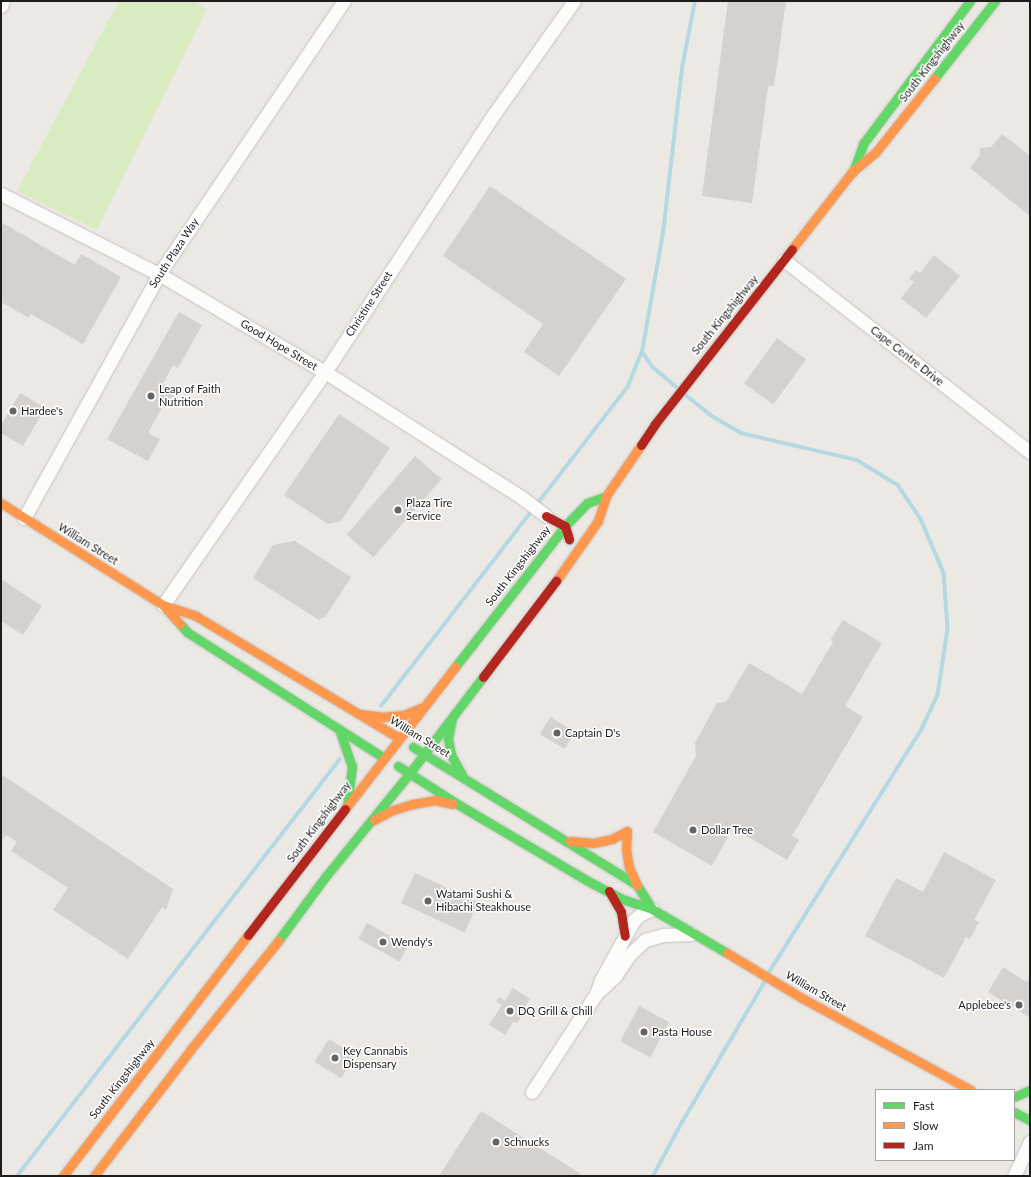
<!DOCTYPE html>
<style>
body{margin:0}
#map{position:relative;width:1031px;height:1177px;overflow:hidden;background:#ece9e5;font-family:Lato,sans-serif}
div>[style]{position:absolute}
.grass>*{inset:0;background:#d9ebc1}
.stream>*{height:3.5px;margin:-1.75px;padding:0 1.75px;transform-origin:1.75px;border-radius:1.75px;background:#b5d9e2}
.building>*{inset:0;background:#d4d1ce;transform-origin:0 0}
.roads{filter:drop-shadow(0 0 1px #c4c3c1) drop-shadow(0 0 1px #c4c3c1)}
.street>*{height:13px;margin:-6.5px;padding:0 6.5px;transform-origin:6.5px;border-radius:6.5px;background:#fcfcfb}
.fast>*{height:9px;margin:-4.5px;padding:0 4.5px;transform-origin:4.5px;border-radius:4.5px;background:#63d668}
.slow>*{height:9px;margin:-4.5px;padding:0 4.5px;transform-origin:4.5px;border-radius:4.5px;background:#ff974d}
.jam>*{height:9px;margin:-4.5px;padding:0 4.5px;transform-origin:4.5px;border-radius:4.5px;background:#b3261e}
.dots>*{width:11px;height:11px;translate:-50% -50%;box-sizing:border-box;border:2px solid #fff;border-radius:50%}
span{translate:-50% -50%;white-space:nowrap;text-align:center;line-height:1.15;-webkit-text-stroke:3px #fff;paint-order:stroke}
.street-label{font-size:11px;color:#1d1d1d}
.poi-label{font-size:11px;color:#1d1d1d}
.left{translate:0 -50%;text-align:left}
.right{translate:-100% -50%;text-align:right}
.frame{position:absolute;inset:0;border:2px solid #1d1d1d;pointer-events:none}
.legend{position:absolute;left:875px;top:1089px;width:140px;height:72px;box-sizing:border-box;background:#fff;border:1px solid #a5a5a5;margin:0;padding:5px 7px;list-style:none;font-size:12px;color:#1d1d1d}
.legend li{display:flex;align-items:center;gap:8px;height:20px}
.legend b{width:20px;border:1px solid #a5a5a5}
</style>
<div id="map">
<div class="grass">
<div style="clip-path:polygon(119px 1px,193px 1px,207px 9px,97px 230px,17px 191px)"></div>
</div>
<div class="stream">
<div style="left:676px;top:387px;width:30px;rotate:-140deg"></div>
<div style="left:653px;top:368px;width:19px;rotate:-125deg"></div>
<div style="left:642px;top:352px;width:121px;rotate:-80deg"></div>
<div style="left:663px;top:233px;width:166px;rotate:-83.4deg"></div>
<div style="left:682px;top:68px;width:68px;rotate:-79deg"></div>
<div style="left:686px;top:395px;width:33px;rotate:39deg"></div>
<div style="left:712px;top:416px;width:34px;rotate:30deg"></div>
<div style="left:741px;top:433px;width:119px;rotate:13.1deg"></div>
<div style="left:857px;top:460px;width:48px;rotate:31.4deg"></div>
<div style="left:898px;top:485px;width:41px;rotate:55.9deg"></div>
<div style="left:921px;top:519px;width:59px;rotate:66.9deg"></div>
<div style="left:944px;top:573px;width:56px;rotate:85.9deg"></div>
<div style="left:948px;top:629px;width:67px;rotate:98.6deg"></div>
<div style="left:938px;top:695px;width:40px;rotate:115deg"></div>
<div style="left:921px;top:731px;width:284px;rotate:122.1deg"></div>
<div style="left:381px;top:706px;width:404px;rotate:-52.3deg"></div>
<div style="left:628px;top:386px;width:37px;rotate:-68deg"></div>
<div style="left:17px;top:1176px;width:527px;rotate:-52.24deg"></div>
<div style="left:653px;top:1176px;width:59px;rotate:-61.7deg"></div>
<div style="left:681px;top:1124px;width:164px;rotate:-59.5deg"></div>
</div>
<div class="building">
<div style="clip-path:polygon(728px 1px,786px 1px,774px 86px,768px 86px,752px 203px,702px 196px)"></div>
<div style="clip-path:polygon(1002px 134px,1030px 156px,1030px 216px,970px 168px,980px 155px,980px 148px,991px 147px)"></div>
<div style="clip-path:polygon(490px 186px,626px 279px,559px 376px,524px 352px,543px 324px,443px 256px)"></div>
<div style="clip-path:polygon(1px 222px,75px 265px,81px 254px,121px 277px,83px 344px,31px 314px,29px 318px,1px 302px)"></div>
<div style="clip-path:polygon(934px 255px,960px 276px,926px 318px,901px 298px,914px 282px,909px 279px,916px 270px,920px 273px)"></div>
<div style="clip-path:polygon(179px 312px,202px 325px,178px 368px,173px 365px,163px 384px,176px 391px,167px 406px,164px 404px,148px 433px,160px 439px,148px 461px,107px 439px)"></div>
<div style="left:777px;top:338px;width:36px;height:56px;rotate:36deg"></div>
<div style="clip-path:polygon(20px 393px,45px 408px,23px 446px,1px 433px,1px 425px)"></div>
<div style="clip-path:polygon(339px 414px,390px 448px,341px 521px,328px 524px,284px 495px)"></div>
<div style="left:415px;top:456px;width:35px;height:104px;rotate:41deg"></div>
<div style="clip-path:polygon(295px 541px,351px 577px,326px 616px,319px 620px,253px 578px,273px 545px)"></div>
<div style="clip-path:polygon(1px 579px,42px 606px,23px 635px,1px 621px)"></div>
<div style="clip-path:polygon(843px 620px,882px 643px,845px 706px,863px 717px,792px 836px,799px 840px,787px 860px,733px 828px,712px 866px,653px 832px,696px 756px,695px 743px,717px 703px,726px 702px,749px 663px,802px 694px,833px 642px,831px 639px)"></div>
<div style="left:550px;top:717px;width:29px;height:20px;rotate:31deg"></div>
<div style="clip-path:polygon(1px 774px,173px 889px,166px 910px,162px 907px,128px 959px,53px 910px,68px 888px,11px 851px,17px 842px,6px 835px,1px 842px)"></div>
<div style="clip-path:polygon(944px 852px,996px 880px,974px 920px,979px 922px,970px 939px,966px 937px,944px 978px,865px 936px,896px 878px,923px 892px)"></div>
<div style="left:415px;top:873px;width:70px;height:33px;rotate:25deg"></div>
<div style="left:367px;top:923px;width:47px;height:18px;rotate:29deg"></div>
<div style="clip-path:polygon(1003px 967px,1027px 982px,1030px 977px,1030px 1018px,988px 992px)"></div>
<div style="clip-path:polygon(513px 988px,530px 999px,519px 1016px,521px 1017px,517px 1023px,514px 1021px,505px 1035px,489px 1025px,502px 1005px,496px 1002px,499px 997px,505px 1001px)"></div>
<div style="left:639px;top:1006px;width:34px;height:40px;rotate:28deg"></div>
<div style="left:329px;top:1039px;width:31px;height:27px;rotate:32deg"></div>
<div style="clip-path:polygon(481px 1111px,581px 1174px,579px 1176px,439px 1176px)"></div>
</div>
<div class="roads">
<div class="street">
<div style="left:1px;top:6px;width:5px;rotate:-68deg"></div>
<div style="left:1px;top:194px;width:177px;rotate:26.9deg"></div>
<div style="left:159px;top:274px;width:193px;rotate:30.6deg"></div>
<div style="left:325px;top:372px;width:232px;rotate:32.5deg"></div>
<div style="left:521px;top:497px;width:31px;rotate:37deg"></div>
<div style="left:784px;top:260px;width:312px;rotate:38deg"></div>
<div style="left:24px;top:518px;width:279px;rotate:-61deg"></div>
<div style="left:159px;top:274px;width:330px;rotate:-55.9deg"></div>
<div style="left:163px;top:605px;width:284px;rotate:-55.2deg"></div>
<div style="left:325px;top:372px;width:308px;rotate:-56.8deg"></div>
<div style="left:494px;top:114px;width:138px;rotate:-54.7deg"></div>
<div style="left:600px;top:990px;width:21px;rotate:-43deg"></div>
<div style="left:615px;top:976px;width:27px;rotate:-56deg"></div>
<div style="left:630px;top:954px;width:21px;rotate:-43deg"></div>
<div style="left:645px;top:940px;width:20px;rotate:-15deg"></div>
<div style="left:664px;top:935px;width:27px;rotate:-2deg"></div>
<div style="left:532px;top:1092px;width:117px;rotate:-56.9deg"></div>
<div style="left:596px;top:994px;width:15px;rotate:-70deg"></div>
<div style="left:601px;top:980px;width:68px;rotate:-61.2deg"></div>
<div style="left:634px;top:920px;width:9px;rotate:-41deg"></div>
<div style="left:641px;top:914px;width:12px;rotate:-24deg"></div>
<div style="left:1014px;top:1176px;width:38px;rotate:-65deg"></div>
</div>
<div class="fast">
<div style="left:934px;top:79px;width:99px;rotate:-52deg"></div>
<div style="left:853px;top:172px;width:30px;rotate:-70deg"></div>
<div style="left:863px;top:144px;width:179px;rotate:-53.2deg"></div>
<div style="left:180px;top:624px;width:11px;rotate:49deg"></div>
<div style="left:187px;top:632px;width:234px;rotate:32.6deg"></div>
<div style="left:455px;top:667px;width:179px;rotate:-52deg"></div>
<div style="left:565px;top:526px;width:32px;rotate:-46deg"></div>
<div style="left:587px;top:503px;width:20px;rotate:-20deg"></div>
<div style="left:452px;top:718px;width:21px;rotate:101deg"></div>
<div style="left:448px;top:739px;width:16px;rotate:79deg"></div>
<div style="left:451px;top:755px;width:25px;rotate:61deg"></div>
<div style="left:339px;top:729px;width:39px;rotate:71deg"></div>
<div style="left:352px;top:766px;width:38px;rotate:97deg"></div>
<div style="left:413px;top:747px;width:263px;rotate:31.6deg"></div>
<div style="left:637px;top:885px;width:28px;rotate:58deg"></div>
<div style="left:398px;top:766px;width:72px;rotate:32.6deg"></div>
<div style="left:459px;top:805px;width:150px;rotate:30.5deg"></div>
<div style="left:588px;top:881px;width:38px;rotate:28deg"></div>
<div style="left:622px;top:899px;width:32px;rotate:18deg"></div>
<div style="left:652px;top:909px;width:87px;rotate:30.4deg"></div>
<div style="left:278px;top:941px;width:81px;rotate:-53.6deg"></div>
<div style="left:326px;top:876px;width:132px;rotate:-50.9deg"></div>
<div style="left:409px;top:774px;width:122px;rotate:-52.7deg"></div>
<div style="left:1014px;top:1097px;width:17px;rotate:-24deg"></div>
<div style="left:1014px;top:1112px;width:18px;rotate:27deg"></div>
</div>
<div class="slow">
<div style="left:792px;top:249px;width:98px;rotate:-52.1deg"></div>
<div style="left:852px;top:172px;width:30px;rotate:-40deg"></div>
<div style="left:875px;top:153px;width:95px;rotate:-51.4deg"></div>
<div style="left:1px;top:503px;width:191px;rotate:32.2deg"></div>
<div style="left:556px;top:581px;width:73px;rotate:-55deg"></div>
<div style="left:598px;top:521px;width:26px;rotate:-72deg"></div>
<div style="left:606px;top:496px;width:62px;rotate:-55.5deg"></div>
<div style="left:180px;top:624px;width:25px;rotate:-132deg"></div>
<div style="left:163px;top:605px;width:35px;rotate:18deg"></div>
<div style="left:196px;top:616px;width:237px;rotate:31deg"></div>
<div style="left:359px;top:714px;width:23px;rotate:7deg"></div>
<div style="left:382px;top:717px;width:22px;rotate:-5deg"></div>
<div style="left:404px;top:715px;width:21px;rotate:-23deg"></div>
<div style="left:345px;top:809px;width:180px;rotate:-52.2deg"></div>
<div style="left:374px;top:820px;width:21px;rotate:-28deg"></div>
<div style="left:393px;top:810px;width:21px;rotate:-17deg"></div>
<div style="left:413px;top:804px;width:22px;rotate:-10deg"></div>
<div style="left:435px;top:800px;width:18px;rotate:13deg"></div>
<div style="left:627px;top:831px;width:18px;rotate:93deg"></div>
<div style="left:626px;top:849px;width:18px;rotate:81deg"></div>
<div style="left:629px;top:867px;width:20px;rotate:66deg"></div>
<div style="left:570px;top:841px;width:23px;rotate:5deg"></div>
<div style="left:593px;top:843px;width:19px;rotate:-12deg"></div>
<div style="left:612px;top:839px;width:17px;rotate:-28deg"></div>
<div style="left:727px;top:953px;width:87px;rotate:31deg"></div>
<div style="left:802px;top:998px;width:192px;rotate:28.6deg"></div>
<div style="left:63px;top:1176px;width:304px;rotate:-52.5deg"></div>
<div style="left:94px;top:1176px;width:160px;rotate:-52.6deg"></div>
<div style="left:191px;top:1049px;width:139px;rotate:-51.1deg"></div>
</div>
<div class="jam">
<div style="left:641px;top:445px;width:25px;rotate:-56deg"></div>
<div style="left:655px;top:424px;width:222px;rotate:-51.9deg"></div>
<div style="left:546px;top:516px;width:21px;rotate:28deg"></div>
<div style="left:565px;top:526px;width:14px;rotate:73deg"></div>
<div style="left:483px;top:677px;width:121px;rotate:-52.8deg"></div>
<div style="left:609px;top:891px;width:24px;rotate:60deg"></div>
<div style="left:621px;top:912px;width:24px;rotate:81deg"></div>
<div style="left:248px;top:935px;width:159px;rotate:-52.4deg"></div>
</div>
</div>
<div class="dots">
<div style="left:151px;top:396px;background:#656463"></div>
<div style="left:13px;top:411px;background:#656463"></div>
<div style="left:398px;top:510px;background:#656463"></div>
<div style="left:557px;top:733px;background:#656463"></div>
<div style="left:693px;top:830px;background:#656463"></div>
<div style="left:428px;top:901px;background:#656463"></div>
<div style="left:383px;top:942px;background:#656463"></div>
<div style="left:1019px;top:1005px;background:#656463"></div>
<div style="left:510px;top:1011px;background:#656463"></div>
<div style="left:644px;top:1032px;background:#656463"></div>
<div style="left:335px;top:1058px;background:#656463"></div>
<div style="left:496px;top:1142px;background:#656463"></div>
</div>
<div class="street-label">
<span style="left:932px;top:62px;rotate:-52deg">South Kingshighway</span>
<span style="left:174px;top:253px;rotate:-57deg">South Plaza Way</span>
<span style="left:369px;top:304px;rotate:-57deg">Christine Street</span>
<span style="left:725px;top:315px;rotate:-51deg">South Kingshighway</span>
<span style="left:279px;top:345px;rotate:31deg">Good Hope Street</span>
<span style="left:907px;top:356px;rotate:38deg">Cape Centre Drive</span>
<span style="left:88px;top:544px;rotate:32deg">William Street</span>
<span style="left:518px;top:566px;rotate:-52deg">South Kingshighway</span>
<span style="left:420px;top:737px;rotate:31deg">William Street</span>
<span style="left:319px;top:822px;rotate:-53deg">South Kingshighway</span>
<span style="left:816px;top:991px;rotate:30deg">William Street</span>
<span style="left:122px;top:1079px;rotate:-52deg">South Kingshighway</span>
</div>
<div class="poi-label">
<span class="left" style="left:159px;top:396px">Leap of Faith<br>Nutrition</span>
<span class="left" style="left:21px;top:411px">Hardee's</span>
<span class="left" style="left:406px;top:510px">Plaza Tire<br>Service</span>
<span class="left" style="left:565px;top:733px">Captain D's</span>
<span class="left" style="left:701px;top:830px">Dollar Tree</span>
<span class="left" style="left:436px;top:901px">Watami Sushi &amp;<br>Hibachi Steakhouse</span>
<span class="left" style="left:391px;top:942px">Wendy's</span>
<span class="right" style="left:1011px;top:1005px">Applebee's</span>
<span class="left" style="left:518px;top:1011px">DQ Grill &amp; Chill</span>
<span class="left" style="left:652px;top:1032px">Pasta House</span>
<span class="left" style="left:343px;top:1058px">Key Cannabis<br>Dispensary</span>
<span class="left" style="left:504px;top:1142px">Schnucks</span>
</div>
<div class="frame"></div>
<ul class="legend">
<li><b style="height:5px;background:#63d668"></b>Fast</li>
<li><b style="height:5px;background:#ff974d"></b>Slow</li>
<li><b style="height:5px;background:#b3261e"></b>Jam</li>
</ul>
</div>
